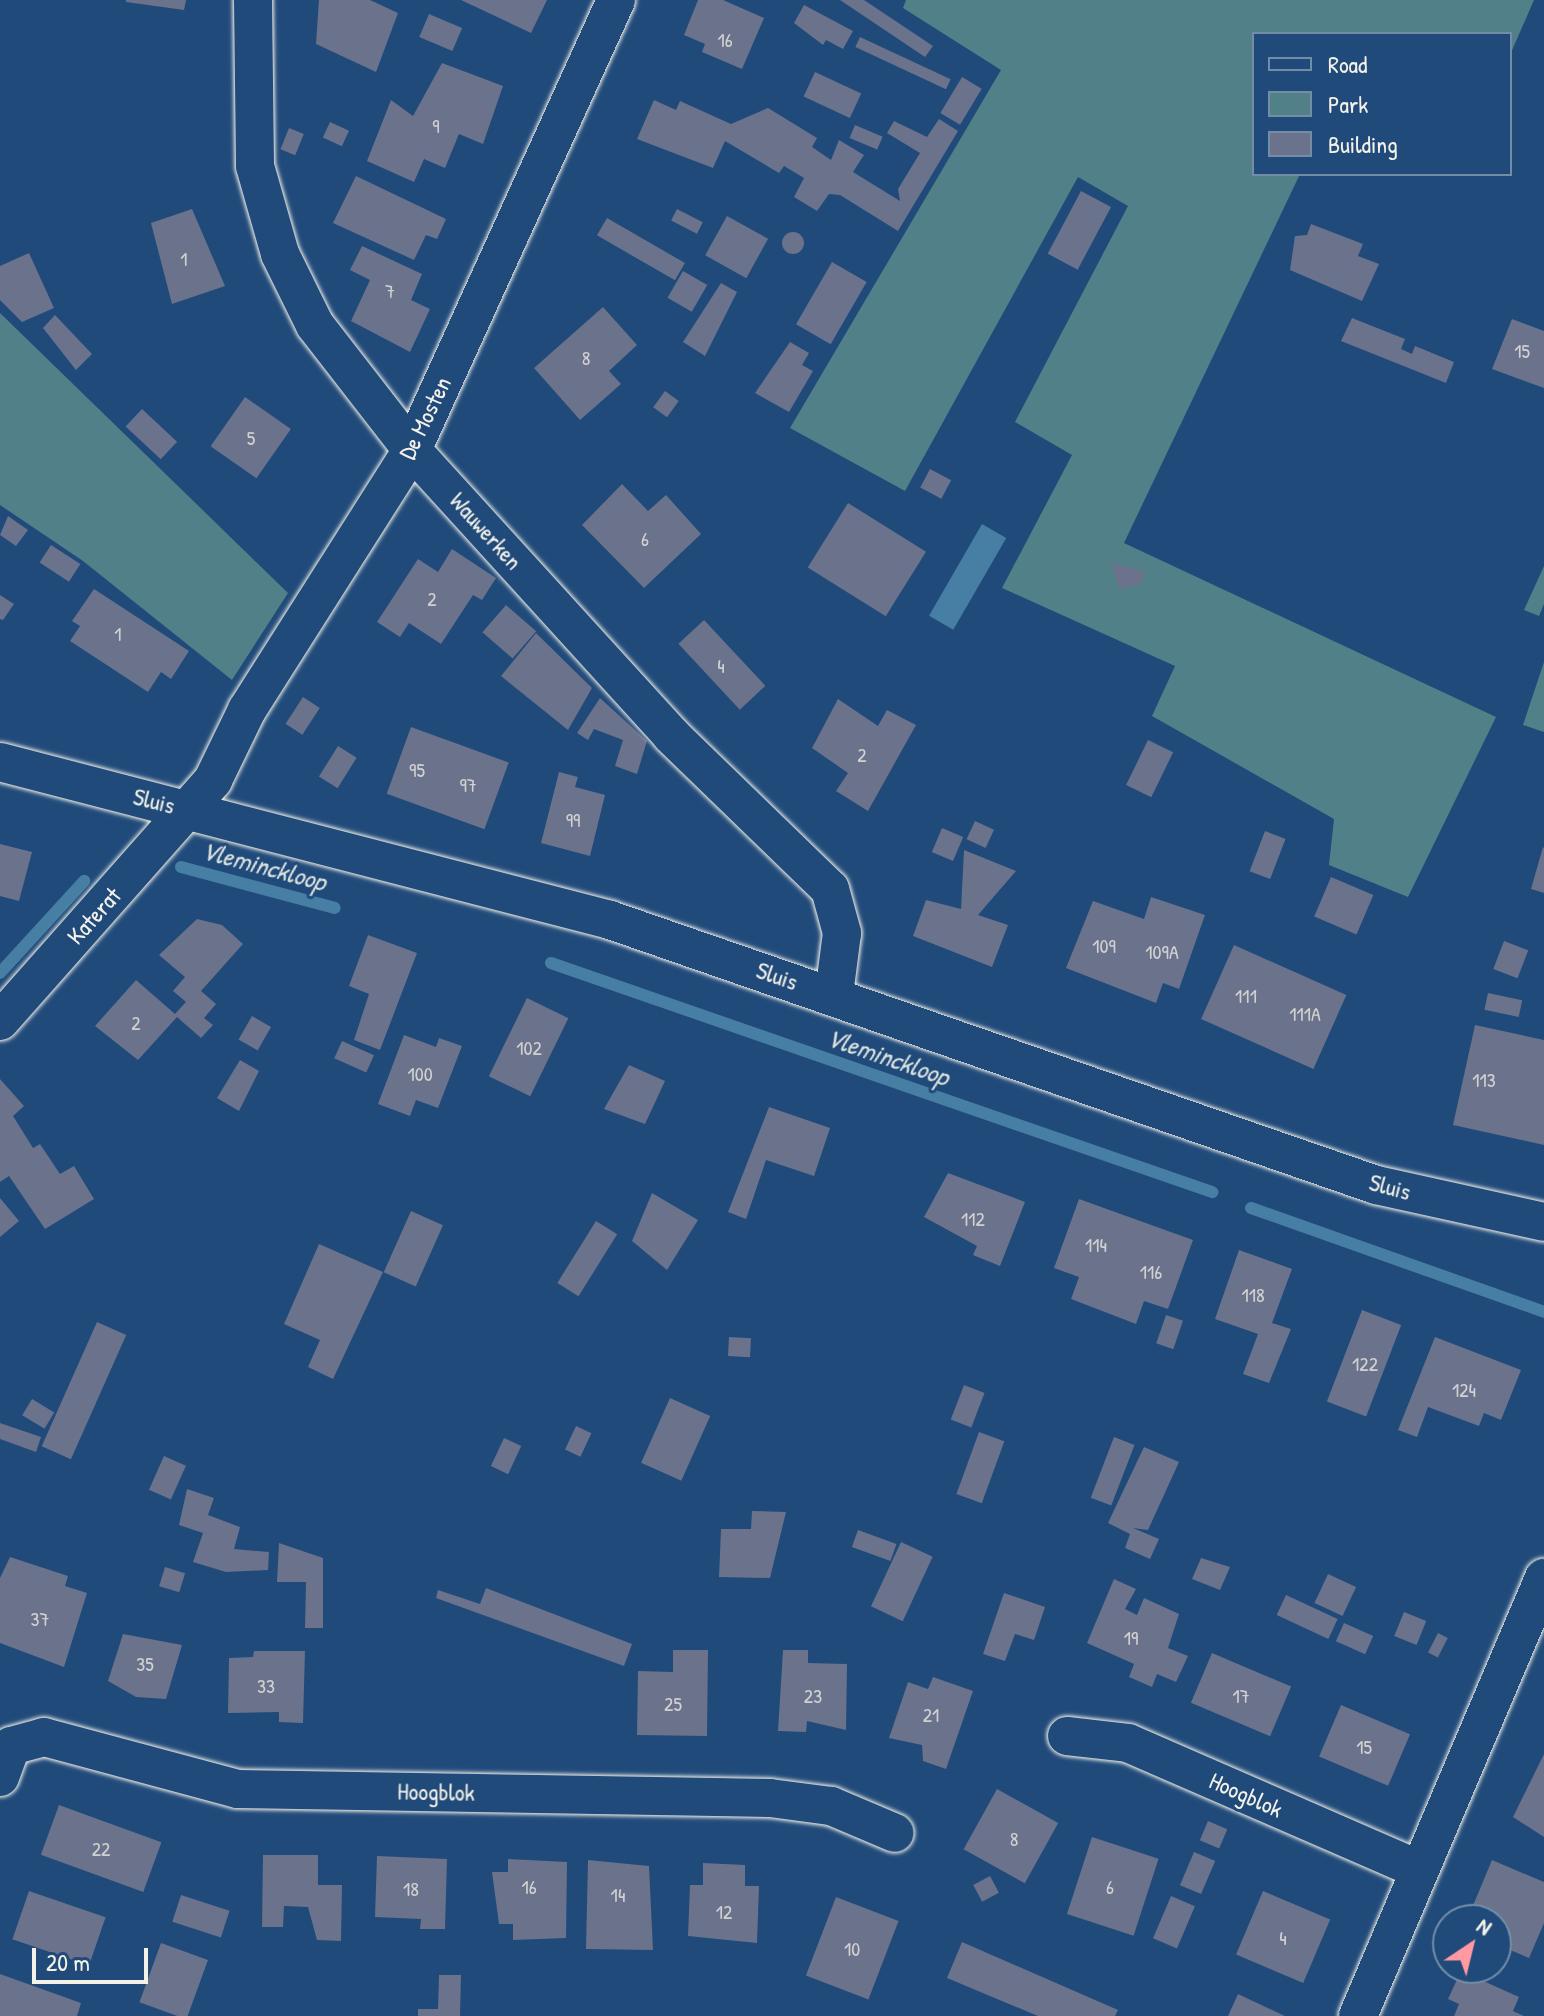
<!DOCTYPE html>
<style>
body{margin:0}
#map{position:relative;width:1544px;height:2016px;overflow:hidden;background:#1f4a7a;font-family:"Patrick Hand",sans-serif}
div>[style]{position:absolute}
.green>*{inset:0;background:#518089}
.water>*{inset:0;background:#477ea4;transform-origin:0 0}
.stream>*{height:12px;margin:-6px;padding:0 6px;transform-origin:6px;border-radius:6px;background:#477ea4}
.building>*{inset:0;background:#6a728c;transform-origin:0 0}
.round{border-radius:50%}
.roads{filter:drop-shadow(0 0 2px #f4f1e8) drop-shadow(0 0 2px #f4f1e8)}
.minor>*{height:38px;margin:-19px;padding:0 19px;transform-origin:19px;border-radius:19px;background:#1f4a7a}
span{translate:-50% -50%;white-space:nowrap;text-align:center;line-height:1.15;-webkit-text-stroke:6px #1f4a7a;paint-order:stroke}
.number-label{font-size:20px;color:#d2d1d1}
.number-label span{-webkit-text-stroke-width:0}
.street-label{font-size:24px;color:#f4f1e8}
.water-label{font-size:26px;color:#dae0de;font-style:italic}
.legend{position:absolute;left:1252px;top:32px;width:260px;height:144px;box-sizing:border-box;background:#1f4a7a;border:2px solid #748da6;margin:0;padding:10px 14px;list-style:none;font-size:24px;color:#f4f1e8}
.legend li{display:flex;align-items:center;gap:16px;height:40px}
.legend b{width:40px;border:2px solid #748da6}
.north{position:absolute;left:1432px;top:1904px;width:80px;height:80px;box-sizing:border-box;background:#1f4a7a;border:2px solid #748da6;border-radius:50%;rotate:35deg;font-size:22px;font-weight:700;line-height:32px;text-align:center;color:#f4f1e8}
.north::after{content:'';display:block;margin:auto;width:28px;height:36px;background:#ff9aa2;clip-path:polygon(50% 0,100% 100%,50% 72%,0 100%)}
.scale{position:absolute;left:32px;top:1948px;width:116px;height:36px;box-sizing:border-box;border:4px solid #f4f1e8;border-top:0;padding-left:10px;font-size:24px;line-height:28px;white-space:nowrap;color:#f4f1e8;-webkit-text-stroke:6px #1f4a7a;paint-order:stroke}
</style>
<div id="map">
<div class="green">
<div style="clip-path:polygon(906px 0,1534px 0,1510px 55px,1510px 34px,1254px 34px,1254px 174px,1300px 174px,1124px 543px,1496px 717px,1408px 897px,1329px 865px,1334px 819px,1152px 716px,1175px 666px,1002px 588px,1072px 455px,1015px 422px,1128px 206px,1078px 177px,905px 491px,790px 428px,1001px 70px,903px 8px)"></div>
<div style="clip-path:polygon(0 313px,288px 593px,232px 680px,83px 561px,0 505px)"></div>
<div style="clip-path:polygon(1544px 566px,1544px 604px,1539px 616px,1524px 610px)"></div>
<div style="clip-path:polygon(1544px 662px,1544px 732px,1523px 725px)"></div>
</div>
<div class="water">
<div style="left:982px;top:524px;width:28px;height:106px;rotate:30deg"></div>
</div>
<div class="stream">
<div style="left:181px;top:867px;width:159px;rotate:14.9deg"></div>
<div style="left:551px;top:963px;width:700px;rotate:19.11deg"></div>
<div style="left:0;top:973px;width:125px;rotate:-47.6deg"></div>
<div style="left:1251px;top:1208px;width:311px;rotate:19.5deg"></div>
</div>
<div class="building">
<div style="clip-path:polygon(186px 0,184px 10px,126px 2px,126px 0)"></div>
<div style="clip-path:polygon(319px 0,370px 0,398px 13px,376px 72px,316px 44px)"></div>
<div style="clip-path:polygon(461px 0,547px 0,531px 33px)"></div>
<div style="clip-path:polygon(698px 0,723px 0,764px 18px,742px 69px,702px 52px,705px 44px,684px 35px)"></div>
<div style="clip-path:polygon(840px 0,864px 0,933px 46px,925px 57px)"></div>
<div style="clip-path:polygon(804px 5px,853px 31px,843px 49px,826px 40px,823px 45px,794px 23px)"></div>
<div style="left:429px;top:14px;width:36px;height:25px;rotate:23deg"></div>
<div style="left:860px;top:37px;width:100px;height:11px;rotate:25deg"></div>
<div style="clip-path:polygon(442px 63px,503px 86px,483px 144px,459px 134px,445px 168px,424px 159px,414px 182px,367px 161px,391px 100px,413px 116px)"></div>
<div style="left:815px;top:72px;width:51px;height:27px;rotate:25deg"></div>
<div style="left:962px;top:77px;width:23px;height:42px;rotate:31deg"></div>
<div style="clip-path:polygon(654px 100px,676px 110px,680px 101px,731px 124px,768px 108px,817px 138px,812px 147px,831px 160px,839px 140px,864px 155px,853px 172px,900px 201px,898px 189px,920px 153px,887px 133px,894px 121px,927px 137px,939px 119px,958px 131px,898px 231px,840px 195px,829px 194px,817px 211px,794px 197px,804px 178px,784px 166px,779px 173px,725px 141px,713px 168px,637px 139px)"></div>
<div style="left:330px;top:122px;width:21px;height:17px;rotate:25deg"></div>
<div style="left:855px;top:125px;width:30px;height:14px;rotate:23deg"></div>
<div style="left:289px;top:128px;width:16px;height:23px;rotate:22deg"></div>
<div style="clip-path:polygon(356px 176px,446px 219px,437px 239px,426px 235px,414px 260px,333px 223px)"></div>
<div style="left:1081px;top:191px;width:34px;height:71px;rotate:28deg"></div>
<div style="clip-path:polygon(192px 209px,225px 286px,172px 304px,151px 223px)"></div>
<div style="left:677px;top:209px;width:29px;height:13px;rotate:27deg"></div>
<div style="left:727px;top:216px;width:47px;height:45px;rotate:29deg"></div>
<div style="left:607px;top:218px;width:90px;height:20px;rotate:30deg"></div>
<div style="clip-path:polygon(1311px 224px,1363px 244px,1358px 256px,1379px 264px,1362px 301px,1290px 270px,1295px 236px,1307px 235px)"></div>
<div class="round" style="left:782px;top:232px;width:22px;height:22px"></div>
<div style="clip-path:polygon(362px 246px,422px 274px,411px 300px,430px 309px,410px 352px,351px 321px,370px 280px,350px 270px)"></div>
<div style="clip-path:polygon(29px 253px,54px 308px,22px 322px,0 300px,0 266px)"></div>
<div style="left:832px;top:262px;width:40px;height:72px;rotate:30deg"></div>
<div style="left:683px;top:271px;width:28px;height:31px;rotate:30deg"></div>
<div style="clip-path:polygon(721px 283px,737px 292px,705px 356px,683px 342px)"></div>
<div style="clip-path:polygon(603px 307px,637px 345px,609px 371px,621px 384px,580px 420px,534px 368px)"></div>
<div style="clip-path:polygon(55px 315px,92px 354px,76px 370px,43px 328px)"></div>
<div style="clip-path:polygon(1352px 318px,1405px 339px,1401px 349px,1412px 354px,1415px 346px,1454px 362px,1446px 383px,1341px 341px)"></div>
<div style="clip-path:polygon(1512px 319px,1544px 331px,1544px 388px,1492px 369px)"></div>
<div style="clip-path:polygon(790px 342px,809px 353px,802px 365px,813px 371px,789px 412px,755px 393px)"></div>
<div style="left:665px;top:391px;width:17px;height:20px;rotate:36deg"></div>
<div style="left:245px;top:397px;width:56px;height:60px;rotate:35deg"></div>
<div style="left:142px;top:409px;width:48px;height:24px;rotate:43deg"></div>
<div style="left:930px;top:469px;width:24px;height:21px;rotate:28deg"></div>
<div style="clip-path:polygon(622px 484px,648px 511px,666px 495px,701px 534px,644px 588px,582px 525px)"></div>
<div style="left:848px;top:503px;width:92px;height:76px;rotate:32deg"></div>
<div style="clip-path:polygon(8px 516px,28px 530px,16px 546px,0 535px)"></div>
<div style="left:51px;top:545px;width:35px;height:21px;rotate:33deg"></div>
<div style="clip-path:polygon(452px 549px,496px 578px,482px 600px,473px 595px,441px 644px,409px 623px,400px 637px,377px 622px,418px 559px,438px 572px)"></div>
<div style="clip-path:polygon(1111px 562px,1145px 572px,1142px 584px,1119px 589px)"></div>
<div style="clip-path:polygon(94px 589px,189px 651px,171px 679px,161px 672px,148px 692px,70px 641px,80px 626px,72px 621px)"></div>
<div style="clip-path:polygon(0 595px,14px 604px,3px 620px,0 619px)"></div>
<div style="left:506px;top:605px;width:40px;height:36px;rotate:41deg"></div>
<div style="left:704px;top:620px;width:90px;height:35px;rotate:47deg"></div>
<div style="clip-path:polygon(536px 633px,592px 688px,568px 730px,501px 676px)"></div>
<div style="left:303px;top:697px;width:20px;height:32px;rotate:33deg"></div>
<div style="clip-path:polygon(600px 698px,647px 741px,637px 774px,615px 766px,623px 740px,594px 729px,588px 740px,577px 733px)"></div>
<div style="clip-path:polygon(838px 699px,878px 726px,887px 710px,916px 725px,868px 811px,836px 791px,848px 773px,812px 748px)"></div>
<div style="left:411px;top:727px;width:104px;height:71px;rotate:20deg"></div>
<div style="left:1148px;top:740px;width:28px;height:50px;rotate:26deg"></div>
<div style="left:338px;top:746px;width:22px;height:36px;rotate:32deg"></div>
<div style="clip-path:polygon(559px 772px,578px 777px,575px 787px,605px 795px,590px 856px,541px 843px)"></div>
<div style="left:975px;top:821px;width:21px;height:20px;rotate:25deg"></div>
<div style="left:942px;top:828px;width:23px;height:26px;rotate:23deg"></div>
<div style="left:1265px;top:831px;width:22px;height:43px;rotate:21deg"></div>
<div style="clip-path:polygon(0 844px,32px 852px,19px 901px,0 896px)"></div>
<div style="clip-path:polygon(1543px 847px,1544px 848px,1544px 893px,1531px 889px)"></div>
<div style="clip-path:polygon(964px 850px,1016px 871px,978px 915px,1008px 925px,992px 967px,913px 936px,926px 900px,961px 909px)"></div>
<div style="left:1331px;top:877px;width:46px;height:43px;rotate:23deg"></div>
<div style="clip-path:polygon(1151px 897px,1205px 915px,1179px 989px,1163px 983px,1156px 1003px,1066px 968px,1093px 901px,1144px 919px)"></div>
<div style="clip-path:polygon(197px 919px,222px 925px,243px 944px,201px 991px,216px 1004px,204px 1018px,213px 1025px,201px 1038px,177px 1017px,138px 1060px,95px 1026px,136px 980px,175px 1014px,186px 1002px,173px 991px,185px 977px,159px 955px)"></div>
<div style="clip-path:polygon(368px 935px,417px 953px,380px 1050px,354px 1040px,369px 994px,349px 986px)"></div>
<div style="left:1504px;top:941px;width:26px;height:30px;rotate:21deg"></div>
<div style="left:1234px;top:945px;width:123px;height:81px;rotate:24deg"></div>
<div style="left:1488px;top:993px;width:35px;height:17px;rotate:12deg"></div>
<div style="left:527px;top:998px;width:46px;height:87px;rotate:26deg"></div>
<div style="left:252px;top:1016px;width:22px;height:27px;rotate:30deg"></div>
<div style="clip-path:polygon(1475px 1025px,1544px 1040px,1544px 1145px,1453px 1125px)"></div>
<div style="clip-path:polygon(404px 1035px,436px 1047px,439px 1038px,462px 1046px,438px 1108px,416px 1100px,410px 1116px,378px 1104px)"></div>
<div style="left:342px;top:1041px;width:35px;height:19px;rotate:24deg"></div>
<div style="clip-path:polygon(240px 1060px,259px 1071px,239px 1111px,217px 1098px)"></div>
<div style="clip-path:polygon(629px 1065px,665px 1081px,645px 1124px,604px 1109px)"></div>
<div style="clip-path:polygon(0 1079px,24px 1106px,13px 1116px,33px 1148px,40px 1144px,60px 1174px,74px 1166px,94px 1199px,45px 1229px,9px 1176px,0 1182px)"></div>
<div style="clip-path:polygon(769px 1107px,830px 1128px,814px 1176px,766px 1160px,746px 1219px,728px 1212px)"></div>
<div style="clip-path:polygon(948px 1173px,1025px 1202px,1000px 1266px,973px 1255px,977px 1246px,924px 1217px)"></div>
<div style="clip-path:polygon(652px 1193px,698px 1220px,667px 1270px,632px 1241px)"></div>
<div style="clip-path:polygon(0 1198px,19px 1221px,0 1237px)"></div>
<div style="clip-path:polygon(1079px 1199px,1193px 1240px,1168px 1309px,1144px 1301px,1136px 1324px,1071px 1299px,1079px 1277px,1054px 1268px)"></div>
<div style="left:411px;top:1211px;width:35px;height:67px;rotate:24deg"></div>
<div style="left:596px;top:1221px;width:25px;height:73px;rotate:32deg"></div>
<div style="clip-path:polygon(319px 1244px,383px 1272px,333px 1379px,308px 1367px,320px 1340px,284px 1324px)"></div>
<div style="clip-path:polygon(1239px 1250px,1292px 1269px,1272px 1323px,1291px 1329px,1269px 1383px,1243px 1374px,1258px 1334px,1215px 1319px)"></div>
<div style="left:1362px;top:1310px;width:42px;height:98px;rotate:21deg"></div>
<div style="left:1166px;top:1315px;width:18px;height:30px;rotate:19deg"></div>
<div style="left:97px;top:1322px;width:32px;height:136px;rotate:24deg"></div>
<div style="left:729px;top:1337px;width:22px;height:19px;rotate:3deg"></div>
<div style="clip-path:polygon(1435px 1337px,1521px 1370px,1501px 1420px,1484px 1413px,1479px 1426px,1428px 1407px,1417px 1437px,1398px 1430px)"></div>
<div style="left:964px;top:1385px;width:22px;height:37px;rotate:21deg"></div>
<div style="left:670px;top:1398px;width:44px;height:71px;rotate:24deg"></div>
<div style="left:32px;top:1399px;width:26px;height:19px;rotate:31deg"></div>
<div style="clip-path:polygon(0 1423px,41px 1437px,36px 1452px,0 1439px)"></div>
<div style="left:576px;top:1426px;width:17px;height:26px;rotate:25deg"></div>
<div style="left:979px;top:1432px;width:27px;height:66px;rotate:20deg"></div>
<div style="left:1114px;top:1437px;width:22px;height:65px;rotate:21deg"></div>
<div style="left:504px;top:1438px;width:19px;height:31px;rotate:25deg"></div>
<div style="clip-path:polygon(1144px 1447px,1179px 1462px,1148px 1530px,1133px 1528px,1159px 1539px,1150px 1559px,1125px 1548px,1130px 1534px,1108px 1523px)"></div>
<div style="left:164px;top:1456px;width:24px;height:37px;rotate:24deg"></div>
<div style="clip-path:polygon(187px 1489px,214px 1498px,208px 1515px,240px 1527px,234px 1549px,269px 1552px,268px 1570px,226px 1572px,193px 1562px,203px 1533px,179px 1525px)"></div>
<div style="clip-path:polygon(752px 1511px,786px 1512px,770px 1578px,719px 1577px,721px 1529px,751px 1529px)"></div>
<div style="left:858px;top:1530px;width:41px;height:18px;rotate:20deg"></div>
<div style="left:901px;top:1542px;width:35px;height:71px;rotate:25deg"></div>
<div style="clip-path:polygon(279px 1543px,323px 1558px,323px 1628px,305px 1628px,306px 1582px,277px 1582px)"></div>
<div style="clip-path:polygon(10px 1557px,68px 1576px,65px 1586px,87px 1593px,64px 1667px,0 1643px,0 1578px)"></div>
<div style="clip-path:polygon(1201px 1558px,1230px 1567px,1220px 1590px,1192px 1579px)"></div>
<div style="left:165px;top:1567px;width:21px;height:20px;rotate:17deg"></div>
<div style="left:1328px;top:1574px;width:31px;height:32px;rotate:25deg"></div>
<div style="clip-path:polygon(1114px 1579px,1136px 1589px,1125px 1609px,1137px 1615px,1144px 1598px,1179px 1614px,1168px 1648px,1188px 1656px,1176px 1682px,1157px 1674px,1152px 1687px,1129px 1677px,1134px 1664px,1087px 1643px)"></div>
<div style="clip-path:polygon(486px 1588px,632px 1644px,624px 1666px,436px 1598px,438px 1590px,480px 1604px)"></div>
<div style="clip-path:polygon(1004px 1593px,1045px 1607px,1034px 1640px,1015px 1634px,1005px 1661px,983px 1654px)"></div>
<div style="left:1286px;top:1595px;width:57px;height:22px;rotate:25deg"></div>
<div style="left:1404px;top:1612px;width:24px;height:26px;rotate:22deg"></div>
<div style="left:1344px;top:1623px;width:32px;height:20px;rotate:24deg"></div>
<div style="left:1438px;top:1633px;width:11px;height:22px;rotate:27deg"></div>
<div style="clip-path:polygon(123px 1634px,182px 1645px,166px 1699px,136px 1697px,108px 1681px)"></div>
<div style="clip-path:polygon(673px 1650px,708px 1650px,707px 1736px,637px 1735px,638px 1671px,673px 1672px)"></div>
<div style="clip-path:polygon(783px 1650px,808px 1650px,808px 1663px,847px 1664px,846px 1730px,807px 1721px,806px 1732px,778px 1731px)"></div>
<div style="clip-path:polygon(254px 1651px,305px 1651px,303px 1723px,279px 1722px,279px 1712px,228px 1713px,229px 1658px,253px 1657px)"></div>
<div style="left:1212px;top:1653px;width:86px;height:54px;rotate:23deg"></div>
<div style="clip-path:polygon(933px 1677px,973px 1691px,946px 1769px,923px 1761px,922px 1745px,889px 1738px,908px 1682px,928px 1689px)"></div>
<div style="left:1341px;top:1705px;width:75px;height:56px;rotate:23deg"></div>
<div style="clip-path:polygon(1544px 1754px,1544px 1837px,1513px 1817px)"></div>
<div style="left:997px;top:1789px;width:70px;height:69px;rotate:29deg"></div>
<div style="left:59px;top:1805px;width:109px;height:53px;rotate:20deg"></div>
<div style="left:1208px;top:1821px;width:21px;height:21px;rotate:23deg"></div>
<div style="left:1092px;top:1837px;width:70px;height:81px;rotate:18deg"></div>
<div style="left:1194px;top:1852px;width:23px;height:36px;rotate:23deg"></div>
<div style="clip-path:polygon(263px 1855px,318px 1855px,318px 1885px,342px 1885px,341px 1941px,317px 1940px,308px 1907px,284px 1906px,283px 1927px,262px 1927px)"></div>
<div style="clip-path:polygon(377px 1856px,447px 1859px,445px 1929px,420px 1929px,421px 1919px,375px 1917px)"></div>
<div style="clip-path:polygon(508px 1859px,567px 1862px,566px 1938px,513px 1940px,513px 1924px,499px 1924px,492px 1872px,508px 1872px)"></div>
<div style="clip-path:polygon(588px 1860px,649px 1866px,653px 1950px,586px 1949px)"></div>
<div style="clip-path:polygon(1492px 1860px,1544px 1882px,1544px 1923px,1529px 1958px,1496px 1944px,1496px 1920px,1467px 1920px)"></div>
<div style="clip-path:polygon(703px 1863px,745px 1865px,745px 1886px,759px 1886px,757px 1943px,688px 1936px,690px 1885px,703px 1885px)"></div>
<div style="left:990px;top:1876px;width:19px;height:19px;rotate:62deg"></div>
<div style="left:29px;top:1891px;width:81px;height:51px;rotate:19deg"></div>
<div style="left:1263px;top:1891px;width:73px;height:69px;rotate:23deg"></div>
<div style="left:181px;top:1895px;width:51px;height:28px;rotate:18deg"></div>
<div style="left:1171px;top:1896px;width:26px;height:46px;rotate:23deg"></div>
<div style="left:836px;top:1897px;width:67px;height:84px;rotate:21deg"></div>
<div style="clip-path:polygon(962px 1942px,1118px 2010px,1115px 2016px,1038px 2016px,947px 1978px)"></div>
<div style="left:161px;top:1943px;width:50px;height:63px;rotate:20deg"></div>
<div style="clip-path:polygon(1461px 1971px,1519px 1997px,1513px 2011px,1524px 2016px,1454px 2016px,1459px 2004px,1448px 1999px)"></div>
<div style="clip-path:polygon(0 1974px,81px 2003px,77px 2016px,0 2016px)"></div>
<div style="clip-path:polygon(439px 1975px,461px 1975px,460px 2016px,418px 2016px,418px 2009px,438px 2009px)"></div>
<div style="clip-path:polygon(1238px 1994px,1285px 2016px,1228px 2016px)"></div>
</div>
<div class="roads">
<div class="minor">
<div style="left:253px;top:0;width:166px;rotate:89.3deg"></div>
<div style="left:255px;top:166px;width:91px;rotate:74.1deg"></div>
<div style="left:280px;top:254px;width:79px;rotate:63.8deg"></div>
<div style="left:315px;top:325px;width:158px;rotate:52.2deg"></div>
<div style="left:412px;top:450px;width:385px;rotate:47.7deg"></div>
<div style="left:671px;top:735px;width:221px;rotate:44.1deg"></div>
<div style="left:830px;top:889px;width:46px;rotate:74.7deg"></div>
<div style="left:842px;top:933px;width:63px;rotate:97.4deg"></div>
<div style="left:0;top:762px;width:630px;rotate:14.52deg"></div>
<div style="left:610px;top:920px;width:811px;rotate:19.08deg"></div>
<div style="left:1376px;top:1185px;width:172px;rotate:12.4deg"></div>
<div style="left:0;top:1021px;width:322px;rotate:-48.5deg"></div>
<div style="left:213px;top:780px;width:78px;rotate:-64.1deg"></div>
<div style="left:247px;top:710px;width:308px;rotate:-57.6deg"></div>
<div style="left:412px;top:450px;width:494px;rotate:-65.6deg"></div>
<div style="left:1067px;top:1736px;width:61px;rotate:6.5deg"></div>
<div style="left:1128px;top:1743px;width:318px;rotate:23.5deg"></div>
<div style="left:0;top:1777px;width:33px;rotate:-70deg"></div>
<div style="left:11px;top:1746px;width:34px;rotate:-15deg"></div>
<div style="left:44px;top:1737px;width:201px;rotate:15deg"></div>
<div style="left:238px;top:1789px;width:532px;rotate:0.97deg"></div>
<div style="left:770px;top:1798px;width:62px;rotate:7.5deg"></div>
<div style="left:831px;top:1806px;width:69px;rotate:22.9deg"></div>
<div style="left:1358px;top:2016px;width:476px;rotate:-67deg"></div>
</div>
</div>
<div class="number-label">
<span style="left:725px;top:39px">16</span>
<span style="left:436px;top:125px">9</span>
<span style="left:184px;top:258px">1</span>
<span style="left:390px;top:290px">7</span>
<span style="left:1522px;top:350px">15</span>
<span style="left:586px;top:357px">8</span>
<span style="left:251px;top:437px">5</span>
<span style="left:645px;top:538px">6</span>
<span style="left:432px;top:598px">2</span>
<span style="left:118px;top:633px">1</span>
<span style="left:721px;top:665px">4</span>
<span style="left:862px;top:754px">2</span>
<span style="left:417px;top:769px">95</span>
<span style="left:468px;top:784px">97</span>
<span style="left:573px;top:819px">99</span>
<span style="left:1104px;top:945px">109</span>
<span style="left:1162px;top:951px">109A</span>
<span style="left:1246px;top:995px">111</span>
<span style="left:1305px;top:1013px">111A</span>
<span style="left:136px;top:1022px">2</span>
<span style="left:529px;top:1047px">102</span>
<span style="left:420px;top:1073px">100</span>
<span style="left:1484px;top:1079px">113</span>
<span style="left:973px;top:1218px">112</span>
<span style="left:1096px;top:1244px">114</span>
<span style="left:1151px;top:1271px">116</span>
<span style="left:1253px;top:1294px">118</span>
<span style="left:1365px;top:1363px">122</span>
<span style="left:1464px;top:1389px">124</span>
<span style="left:40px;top:1618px">37</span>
<span style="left:1131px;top:1637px">19</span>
<span style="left:145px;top:1663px">35</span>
<span style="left:266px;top:1685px">33</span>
<span style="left:813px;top:1695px">23</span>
<span style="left:1241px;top:1695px">17</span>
<span style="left:673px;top:1703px">25</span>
<span style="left:931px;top:1714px">21</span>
<span style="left:1364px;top:1746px">15</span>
<span style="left:1014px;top:1838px">8</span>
<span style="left:101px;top:1848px">22</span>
<span style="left:529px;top:1886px">16</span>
<span style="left:1110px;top:1886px">6</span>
<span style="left:411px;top:1888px">18</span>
<span style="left:618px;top:1894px">14</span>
<span style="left:724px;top:1911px">12</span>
<span style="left:1283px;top:1937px">4</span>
<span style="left:852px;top:1948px">10</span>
</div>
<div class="street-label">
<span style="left:425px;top:418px;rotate:-64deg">De Mosten</span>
<span style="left:486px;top:531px;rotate:48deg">Wauwerken</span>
<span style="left:154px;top:801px;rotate:14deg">Sluis</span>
<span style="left:94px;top:916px;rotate:-48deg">Katerat</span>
<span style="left:777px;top:976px;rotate:19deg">Sluis</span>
<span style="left:1390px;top:1187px;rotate:15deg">Sluis</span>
<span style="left:436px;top:1792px;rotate:1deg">Hoogblok</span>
<span style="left:1246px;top:1795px;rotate:24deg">Hoogblok</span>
</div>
<div class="water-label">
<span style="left:264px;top:866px;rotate:15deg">Vleminckloop</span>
<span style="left:888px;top:1057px;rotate:19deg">Vleminckloop</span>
</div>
<ul class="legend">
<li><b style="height:10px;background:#1f4a7a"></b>Road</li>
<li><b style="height:22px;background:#518089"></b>Park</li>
<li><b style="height:22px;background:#6a728c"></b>Building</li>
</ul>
<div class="north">N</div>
<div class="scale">20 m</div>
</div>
